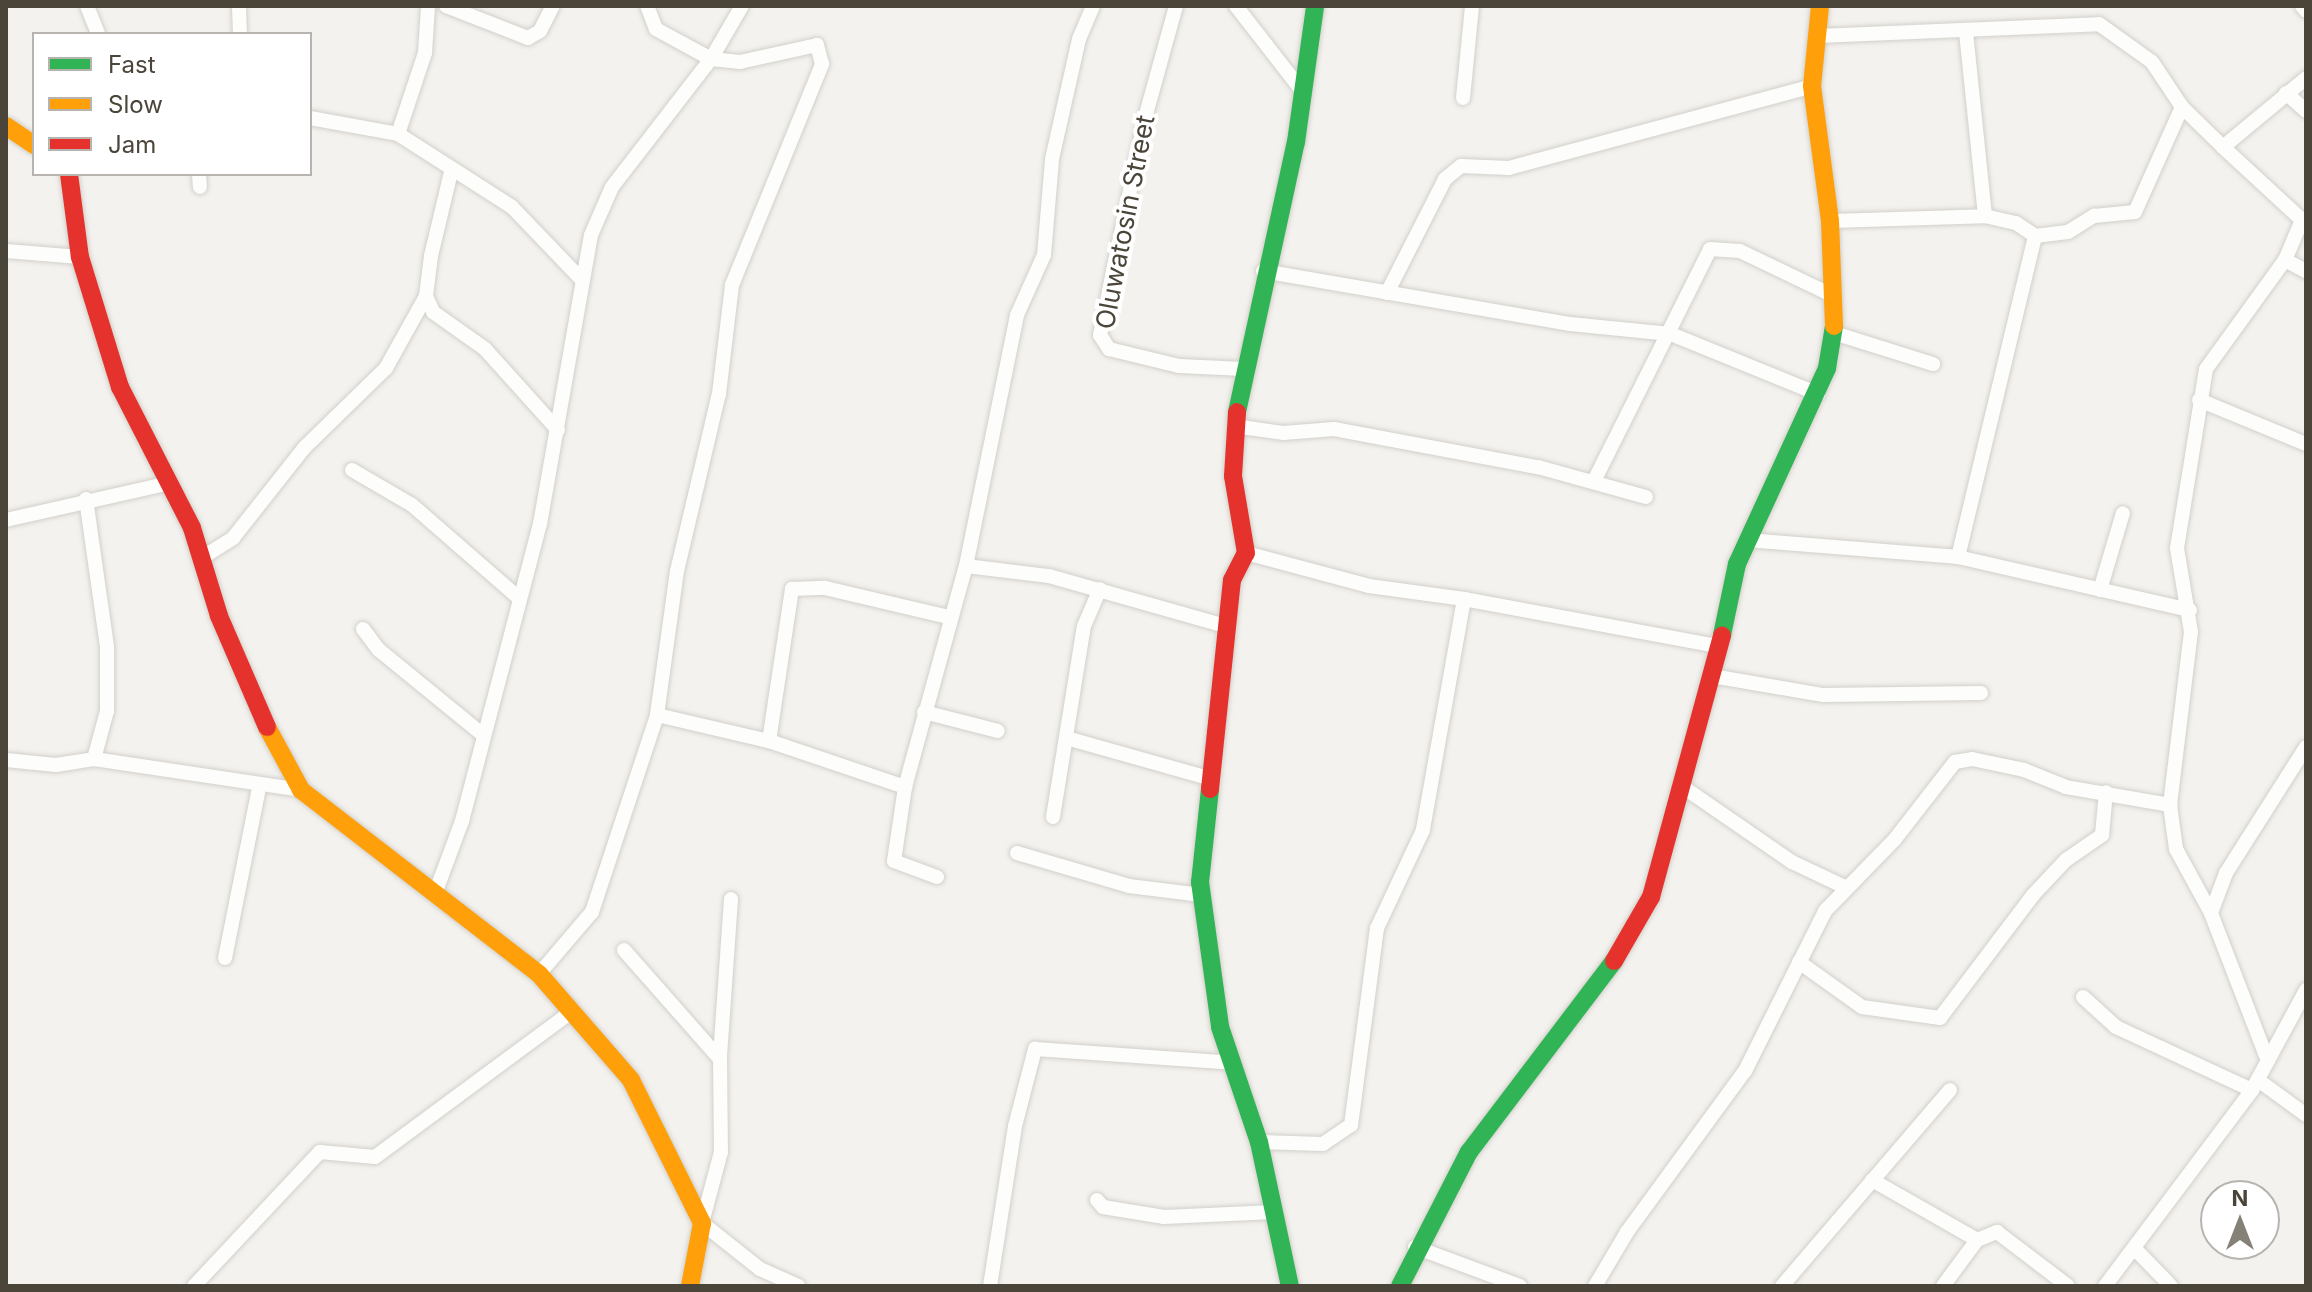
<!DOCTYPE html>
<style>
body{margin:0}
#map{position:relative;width:2312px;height:1292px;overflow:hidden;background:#f4f2ee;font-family:Inter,sans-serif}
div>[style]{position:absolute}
.roads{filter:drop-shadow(0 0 2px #d2d0cb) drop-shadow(0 0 2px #d2d0cb)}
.street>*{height:14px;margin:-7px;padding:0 7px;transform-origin:7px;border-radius:7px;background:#fdfdfc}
.fast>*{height:18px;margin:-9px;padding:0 9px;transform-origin:9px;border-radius:9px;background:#30b455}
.slow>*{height:18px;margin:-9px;padding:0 9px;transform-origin:9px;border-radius:9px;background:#ff9f0a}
.jam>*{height:18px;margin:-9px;padding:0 9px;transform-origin:9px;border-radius:9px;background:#e5322d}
span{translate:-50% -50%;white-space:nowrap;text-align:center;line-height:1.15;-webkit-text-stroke:8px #fff;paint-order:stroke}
.street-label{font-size:26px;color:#4b4439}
.frame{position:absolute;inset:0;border:8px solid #4b4439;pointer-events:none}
.legend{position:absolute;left:32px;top:32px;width:280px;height:144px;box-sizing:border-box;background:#fff;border:2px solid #b7b4b0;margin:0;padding:10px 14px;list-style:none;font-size:24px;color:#4b4439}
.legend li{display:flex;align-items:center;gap:16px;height:40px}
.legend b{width:40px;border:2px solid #b7b4b0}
.north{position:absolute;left:2200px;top:1180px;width:80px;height:80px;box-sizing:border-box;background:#fff;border:2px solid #b7b4b0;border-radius:50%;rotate:0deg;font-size:22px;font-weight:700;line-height:32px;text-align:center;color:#4b4439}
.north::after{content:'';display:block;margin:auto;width:28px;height:36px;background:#868178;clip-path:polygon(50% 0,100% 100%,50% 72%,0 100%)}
</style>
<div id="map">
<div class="roads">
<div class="street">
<div style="left:87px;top:6px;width:29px;rotate:68deg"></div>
<div style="left:239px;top:6px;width:28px;rotate:88deg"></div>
<div style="left:446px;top:6px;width:88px;rotate:21.3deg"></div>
<div style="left:528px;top:38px;width:14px;rotate:-30deg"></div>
<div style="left:540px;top:31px;width:28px;rotate:-63deg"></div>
<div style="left:1176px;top:6px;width:116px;rotate:105.5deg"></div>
<div style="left:1145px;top:118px;width:222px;rotate:101.7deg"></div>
<div style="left:1100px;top:335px;width:17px;rotate:57deg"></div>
<div style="left:1109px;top:349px;width:72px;rotate:13.7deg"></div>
<div style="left:1179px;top:366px;width:65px;rotate:2.6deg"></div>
<div style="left:1236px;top:6px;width:109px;rotate:52.1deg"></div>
<div style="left:2302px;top:6px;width:6px;rotate:51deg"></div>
<div style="left:1966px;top:32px;width:185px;rotate:84.1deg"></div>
<div style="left:1985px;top:216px;width:32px;rotate:13deg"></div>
<div style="left:2016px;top:223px;width:23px;rotate:34deg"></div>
<div style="left:2035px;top:236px;width:33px;rotate:-7deg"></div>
<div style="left:2068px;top:232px;width:31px;rotate:-32deg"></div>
<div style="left:2094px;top:216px;width:41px;rotate:-5.6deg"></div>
<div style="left:2135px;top:212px;width:115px;rotate:-65.9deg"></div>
<div style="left:1818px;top:36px;width:281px;rotate:-2.4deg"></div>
<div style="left:2099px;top:24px;width:65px;rotate:35.6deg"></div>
<div style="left:2152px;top:62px;width:54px;rotate:56.3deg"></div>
<div style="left:2182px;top:107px;width:57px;rotate:44.3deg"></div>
<div style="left:2286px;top:93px;width:27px;rotate:42deg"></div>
<div style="left:1463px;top:98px;width:92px;rotate:-84.4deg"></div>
<div style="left:310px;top:118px;width:89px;rotate:10.3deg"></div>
<div style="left:398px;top:134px;width:135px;rotate:32.6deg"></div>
<div style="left:512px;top:207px;width:98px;rotate:46.2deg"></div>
<div style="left:398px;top:134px;width:85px;rotate:-71.6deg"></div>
<div style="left:425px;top:53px;width:47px;rotate:-86.3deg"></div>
<div style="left:451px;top:172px;width:86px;rotate:103.4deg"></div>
<div style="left:431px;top:256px;width:40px;rotate:97.1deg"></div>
<div style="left:426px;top:296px;width:17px;rotate:66deg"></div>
<div style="left:433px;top:312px;width:64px;rotate:35.4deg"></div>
<div style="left:485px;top:349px;width:109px;rotate:48deg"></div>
<div style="left:199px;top:174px;width:13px;rotate:86deg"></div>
<div style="left:1830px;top:221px;width:155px;rotate:-1.8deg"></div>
<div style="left:6px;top:251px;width:74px;rotate:4.6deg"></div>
<div style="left:2285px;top:260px;width:24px;rotate:28deg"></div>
<div style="left:1263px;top:271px;width:312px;rotate:9.8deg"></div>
<div style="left:1570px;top:324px;width:101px;rotate:5.7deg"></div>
<div style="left:1671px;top:334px;width:159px;rotate:22.2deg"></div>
<div style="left:1387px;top:293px;width:128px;rotate:-63deg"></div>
<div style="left:1445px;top:179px;width:21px;rotate:-39deg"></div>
<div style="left:1461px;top:166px;width:48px;rotate:2.4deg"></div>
<div style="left:1509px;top:168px;width:314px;rotate:-15.1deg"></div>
<div style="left:1834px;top:333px;width:104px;rotate:17.4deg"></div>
<div style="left:2199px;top:400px;width:116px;rotate:22.4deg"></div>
<div style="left:1234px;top:426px;width:49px;rotate:8.1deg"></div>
<div style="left:1283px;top:433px;width:51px;rotate:-4.5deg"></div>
<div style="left:1334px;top:429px;width:208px;rotate:10.6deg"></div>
<div style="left:1538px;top:467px;width:112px;rotate:15.5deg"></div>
<div style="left:352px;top:470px;width:69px;rotate:30.3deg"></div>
<div style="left:412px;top:505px;width:142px;rotate:41deg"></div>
<div style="left:1594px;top:481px;width:259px;rotate:-63.4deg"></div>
<div style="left:1710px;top:249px;width:30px;rotate:4deg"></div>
<div style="left:1740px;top:251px;width:104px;rotate:25.6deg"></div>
<div style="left:86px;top:499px;width:149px;rotate:81.9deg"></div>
<div style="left:107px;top:647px;width:64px;rotate:90deg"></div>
<div style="left:107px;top:711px;width:50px;rotate:105.2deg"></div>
<div style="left:6px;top:520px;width:164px;rotate:-12.7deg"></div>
<div style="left:1748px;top:540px;width:211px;rotate:4.6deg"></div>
<div style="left:1958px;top:557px;width:330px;rotate:-76.5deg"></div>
<div style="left:1246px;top:553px;width:127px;rotate:15deg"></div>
<div style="left:1369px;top:586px;width:96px;rotate:7.8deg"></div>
<div style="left:1464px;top:599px;width:235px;rotate:100.1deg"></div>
<div style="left:1423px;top:830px;width:108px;rotate:115.1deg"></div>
<div style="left:1377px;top:928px;width:199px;rotate:97.5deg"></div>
<div style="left:1351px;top:1125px;width:34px;rotate:146deg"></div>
<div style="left:1323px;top:1144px;width:64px;rotate:-178.2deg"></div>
<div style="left:203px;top:557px;width:36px;rotate:-32deg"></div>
<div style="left:233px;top:538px;width:115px;rotate:-51.7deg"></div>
<div style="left:304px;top:448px;width:115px;rotate:-44.3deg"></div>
<div style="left:386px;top:368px;width:82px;rotate:-60.9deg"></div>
<div style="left:1958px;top:557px;width:238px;rotate:12.9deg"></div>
<div style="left:966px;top:566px;width:84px;rotate:6.9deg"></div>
<div style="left:1049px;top:576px;width:187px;rotate:15.8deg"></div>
<div style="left:2100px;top:590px;width:80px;rotate:-73.4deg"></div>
<div style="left:1464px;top:599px;width:258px;rotate:10.5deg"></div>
<div style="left:363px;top:629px;width:26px;rotate:53deg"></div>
<div style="left:379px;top:650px;width:133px;rotate:39.2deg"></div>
<div style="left:1712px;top:676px;width:113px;rotate:9.7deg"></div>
<div style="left:1823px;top:695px;width:158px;rotate:-0.7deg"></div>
<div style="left:924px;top:712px;width:76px;rotate:14.4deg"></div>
<div style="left:657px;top:715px;width:115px;rotate:13.1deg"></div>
<div style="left:769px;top:741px;width:144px;rotate:18.7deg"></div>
<div style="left:1066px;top:738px;width:152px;rotate:15.7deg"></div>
<div style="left:769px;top:741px;width:154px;rotate:-81.4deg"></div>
<div style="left:792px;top:589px;width:33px;rotate:-2deg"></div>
<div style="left:825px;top:588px;width:127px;rotate:13.2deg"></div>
<div style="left:6px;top:760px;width:50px;rotate:5.7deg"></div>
<div style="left:56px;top:765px;width:38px;rotate:-9deg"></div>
<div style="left:94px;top:759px;width:209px;rotate:8.5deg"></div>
<div style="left:1686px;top:789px;width:129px;rotate:34.6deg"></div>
<div style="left:1792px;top:862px;width:61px;rotate:25.3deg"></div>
<div style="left:1053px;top:817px;width:193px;rotate:-80.8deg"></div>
<div style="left:1084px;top:626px;width:40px;rotate:-66.6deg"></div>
<div style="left:1017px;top:853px;width:117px;rotate:16.4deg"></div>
<div style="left:1129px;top:886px;width:73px;rotate:7.1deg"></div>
<div style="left:937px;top:877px;width:46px;rotate:-159.6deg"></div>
<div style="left:894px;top:861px;width:75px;rotate:-81.5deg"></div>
<div style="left:905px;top:787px;width:229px;rotate:-74.6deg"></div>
<div style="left:966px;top:566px;width:256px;rotate:-78.5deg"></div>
<div style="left:1017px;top:315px;width:66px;rotate:-65.8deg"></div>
<div style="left:1044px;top:255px;width:96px;rotate:-85.2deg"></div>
<div style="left:1052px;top:159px;width:123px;rotate:-77.3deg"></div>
<div style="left:1079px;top:39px;width:36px;rotate:-67deg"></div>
<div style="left:436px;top:891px;width:75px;rotate:-69.6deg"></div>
<div style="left:462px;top:821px;width:307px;rotate:-75.3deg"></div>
<div style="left:540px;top:524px;width:293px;rotate:-80deg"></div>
<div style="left:591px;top:235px;width:52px;rotate:-66.4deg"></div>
<div style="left:612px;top:187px;width:162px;rotate:-52.3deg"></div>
<div style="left:711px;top:59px;width:61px;rotate:-59.7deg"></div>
<div style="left:731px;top:899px;width:158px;rotate:94deg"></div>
<div style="left:720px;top:1057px;width:95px;rotate:89.4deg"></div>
<div style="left:721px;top:1152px;width:73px;rotate:105deg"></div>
<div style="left:702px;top:1223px;width:74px;rotate:38.4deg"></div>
<div style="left:760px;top:1269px;width:42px;rotate:24.1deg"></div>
<div style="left:2211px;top:913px;width:43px;rotate:-69.4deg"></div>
<div style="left:2226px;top:873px;width:149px;rotate:-57.6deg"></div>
<div style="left:624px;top:950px;width:145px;rotate:48.6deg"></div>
<div style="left:225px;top:958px;width:173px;rotate:-78.7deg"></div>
<div style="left:1799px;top:962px;width:77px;rotate:35.5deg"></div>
<div style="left:1862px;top:1007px;width:79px;rotate:8deg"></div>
<div style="left:1940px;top:1018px;width:154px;rotate:-52.9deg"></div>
<div style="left:2033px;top:895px;width:48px;rotate:-46.7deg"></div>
<div style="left:2066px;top:860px;width:44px;rotate:-34.8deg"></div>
<div style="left:2102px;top:835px;width:43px;rotate:-84.7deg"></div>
<div style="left:539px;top:974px;width:82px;rotate:-49.5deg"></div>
<div style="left:592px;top:912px;width:207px;rotate:-71.7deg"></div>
<div style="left:657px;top:715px;width:145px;rotate:-82.1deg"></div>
<div style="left:677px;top:571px;width:182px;rotate:-76.7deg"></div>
<div style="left:719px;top:394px;width:110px;rotate:-83.2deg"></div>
<div style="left:732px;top:285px;width:239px;rotate:-67.8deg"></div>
<div style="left:822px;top:64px;width:20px;rotate:-105deg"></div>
<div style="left:817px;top:45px;width:79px;rotate:167.6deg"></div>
<div style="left:740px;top:62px;width:29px;rotate:-174deg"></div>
<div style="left:711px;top:59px;width:63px;rotate:-151.4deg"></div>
<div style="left:656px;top:29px;width:25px;rotate:-111deg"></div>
<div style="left:2083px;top:997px;width:45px;rotate:42.3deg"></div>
<div style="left:2116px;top:1027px;width:150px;rotate:24.9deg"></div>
<div style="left:2268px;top:1061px;width:159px;rotate:-111.1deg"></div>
<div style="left:2211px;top:913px;width:73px;rotate:-118.7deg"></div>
<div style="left:2176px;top:849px;width:44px;rotate:-97.8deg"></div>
<div style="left:2170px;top:805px;width:174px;rotate:-83.1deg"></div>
<div style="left:2191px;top:632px;width:85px;rotate:-99.5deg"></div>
<div style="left:2177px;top:548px;width:181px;rotate:-80.8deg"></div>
<div style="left:2206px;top:369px;width:135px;rotate:-54.1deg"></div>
<div style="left:2285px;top:260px;width:43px;rotate:-67deg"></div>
<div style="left:2302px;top:220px;width:108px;rotate:-137.3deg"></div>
<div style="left:2223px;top:147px;width:108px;rotate:-39.7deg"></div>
<div style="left:2258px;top:1080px;width:59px;rotate:36.1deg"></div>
<div style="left:1872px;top:1180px;width:121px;rotate:29.7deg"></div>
<div style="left:1977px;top:1240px;width:22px;rotate:-22deg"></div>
<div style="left:1997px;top:1232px;width:89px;rotate:37.3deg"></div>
<div style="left:1097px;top:1200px;width:9px;rotate:49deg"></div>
<div style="left:1103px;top:1207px;width:62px;rotate:9.3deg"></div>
<div style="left:1164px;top:1217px;width:110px;rotate:-2.6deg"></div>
<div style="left:1415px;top:1247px;width:112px;rotate:20.4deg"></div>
<div style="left:2136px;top:1250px;width:50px;rotate:45.8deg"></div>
<div style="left:194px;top:1286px;width:184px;rotate:-46.8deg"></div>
<div style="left:320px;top:1152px;width:55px;rotate:5.2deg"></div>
<div style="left:375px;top:1157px;width:245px;rotate:-36.5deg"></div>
<div style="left:990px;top:1286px;width:162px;rotate:-81.1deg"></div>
<div style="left:1015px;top:1126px;width:80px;rotate:-75.4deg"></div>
<div style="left:1035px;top:1049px;width:198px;rotate:4deg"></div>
<div style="left:1595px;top:1286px;width:63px;rotate:-59.3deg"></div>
<div style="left:1627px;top:1232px;width:200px;rotate:-53.8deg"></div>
<div style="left:1745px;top:1071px;width:179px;rotate:-63.4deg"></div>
<div style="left:1825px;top:911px;width:100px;rotate:-45.8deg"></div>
<div style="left:1895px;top:839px;width:98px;rotate:-52.1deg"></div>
<div style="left:1955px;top:762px;width:17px;rotate:-10deg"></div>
<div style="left:1972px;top:759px;width:53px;rotate:11.9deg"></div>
<div style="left:2024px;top:770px;width:45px;rotate:22deg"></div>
<div style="left:2066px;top:787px;width:106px;rotate:9.8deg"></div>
<div style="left:1782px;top:1286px;width:258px;rotate:-49.4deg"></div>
<div style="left:1943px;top:1286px;width:57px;rotate:-53.5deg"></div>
<div style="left:2105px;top:1286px;width:245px;rotate:-53.1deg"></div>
<div style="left:2252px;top:1090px;width:114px;rotate:-61.6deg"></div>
</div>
<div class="fast">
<div style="left:1237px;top:412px;width:276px;rotate:-77.7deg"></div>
<div style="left:1296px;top:142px;width:137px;rotate:-82deg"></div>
<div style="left:1722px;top:635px;width:73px;rotate:-78.1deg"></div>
<div style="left:1737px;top:564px;width:216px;rotate:-65.3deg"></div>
<div style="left:1827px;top:368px;width:43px;rotate:-80.5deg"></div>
<div style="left:1210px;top:789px;width:94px;rotate:96.1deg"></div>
<div style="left:1200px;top:882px;width:146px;rotate:82.1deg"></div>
<div style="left:1220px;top:1027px;width:121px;rotate:71.3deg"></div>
<div style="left:1259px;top:1142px;width:147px;rotate:77.9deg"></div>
<div style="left:1400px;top:1286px;width:151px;rotate:-62.8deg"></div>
<div style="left:1469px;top:1152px;width:240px;rotate:-52.8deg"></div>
</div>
<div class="slow">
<div style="left:1820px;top:6px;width:80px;rotate:95.7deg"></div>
<div style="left:1812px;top:86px;width:136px;rotate:82.4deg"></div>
<div style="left:1830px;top:221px;width:105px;rotate:87.8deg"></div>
<div style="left:6px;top:126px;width:34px;rotate:34deg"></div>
<div style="left:267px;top:727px;width:72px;rotate:61.6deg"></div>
<div style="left:301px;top:790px;width:301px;rotate:37.7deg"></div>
<div style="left:539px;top:974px;width:140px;rotate:49deg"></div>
<div style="left:631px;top:1080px;width:160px;rotate:63.6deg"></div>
<div style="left:702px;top:1223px;width:64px;rotate:100.8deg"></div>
</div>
<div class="jam">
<div style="left:69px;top:174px;width:84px;rotate:82.5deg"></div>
<div style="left:80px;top:257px;width:136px;rotate:72.9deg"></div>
<div style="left:120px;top:387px;width:158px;rotate:62.9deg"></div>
<div style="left:192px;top:528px;width:92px;rotate:72.9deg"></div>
<div style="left:219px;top:616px;width:121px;rotate:66.6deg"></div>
<div style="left:1210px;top:789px;width:210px;rotate:-84deg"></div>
<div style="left:1232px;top:580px;width:30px;rotate:-63deg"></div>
<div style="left:1246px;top:553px;width:78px;rotate:-99.6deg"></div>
<div style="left:1233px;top:476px;width:64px;rotate:-86.4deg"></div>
<div style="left:1614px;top:961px;width:74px;rotate:-60deg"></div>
<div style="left:1651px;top:897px;width:271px;rotate:-74.8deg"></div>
</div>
</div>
<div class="street-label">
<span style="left:1125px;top:222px;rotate:-79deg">Oluwatosin Street</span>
</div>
<div class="frame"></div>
<ul class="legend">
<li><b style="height:10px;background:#30b455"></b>Fast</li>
<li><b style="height:10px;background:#ff9f0a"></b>Slow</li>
<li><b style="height:10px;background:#e5322d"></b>Jam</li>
</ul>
<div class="north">N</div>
</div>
